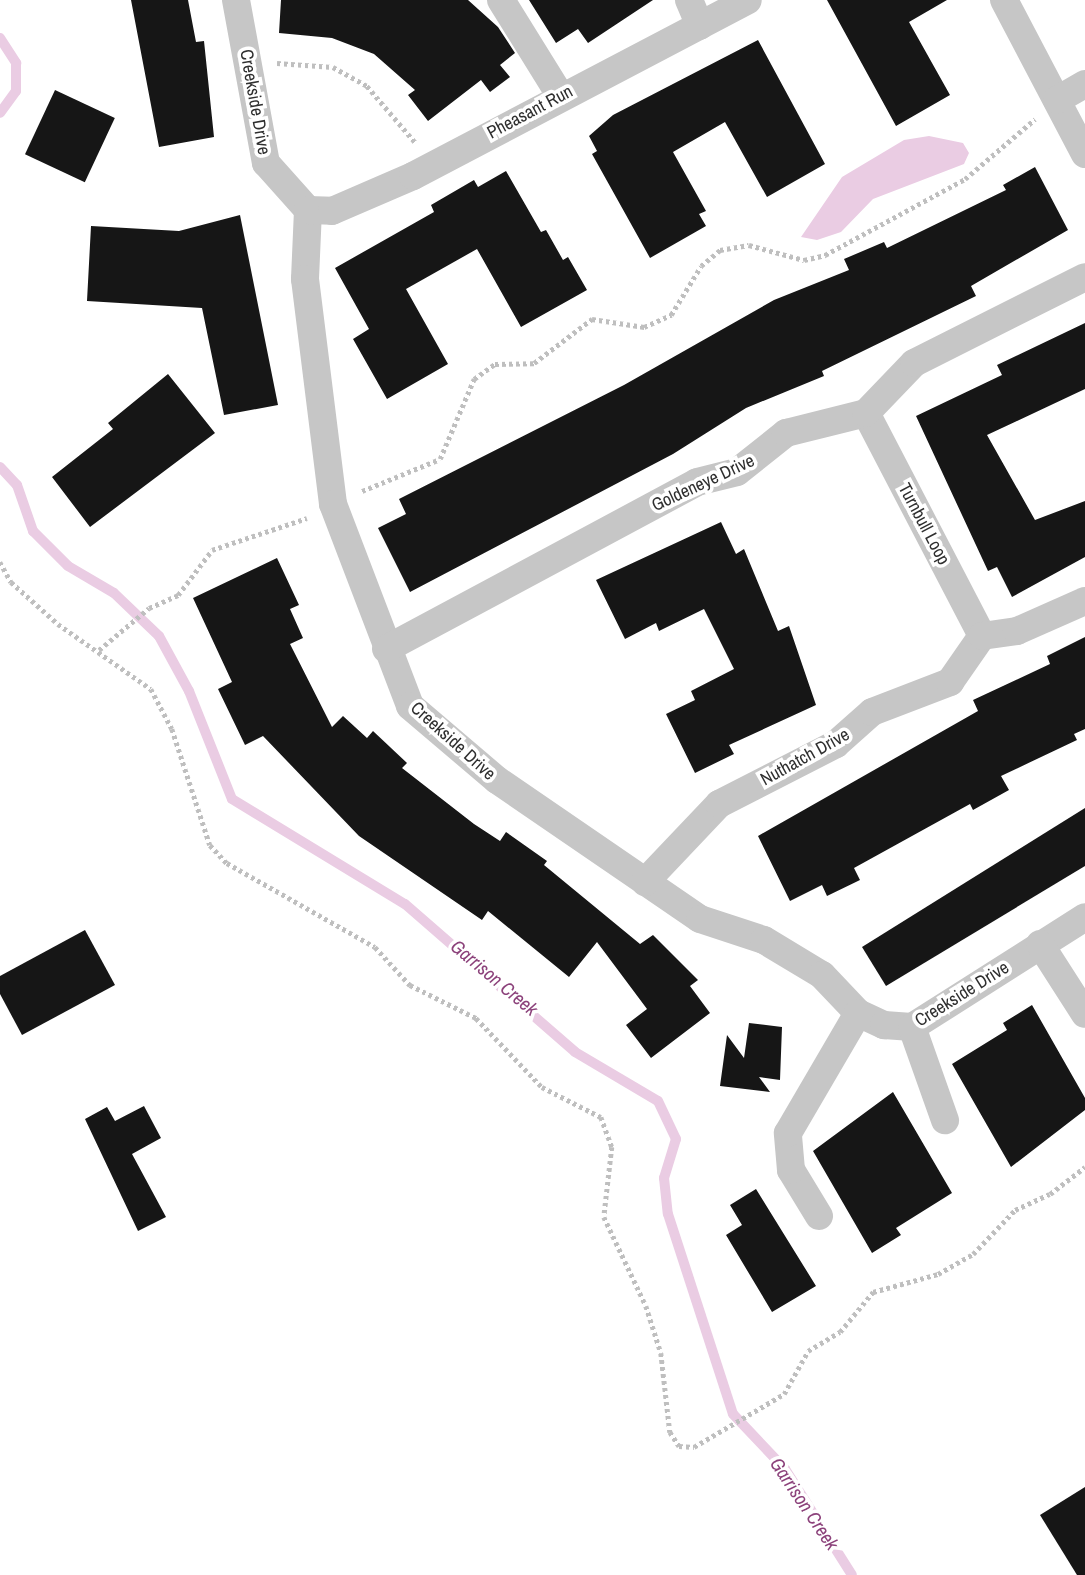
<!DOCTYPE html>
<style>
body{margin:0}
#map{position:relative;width:1085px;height:1575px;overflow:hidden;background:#fff;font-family:"Archivo Narrow",sans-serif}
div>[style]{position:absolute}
.water>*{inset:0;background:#eacce3}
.stream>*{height:10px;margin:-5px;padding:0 5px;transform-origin:5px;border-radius:5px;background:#eacce3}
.building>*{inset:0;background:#161616;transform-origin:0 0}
.path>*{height:4.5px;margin-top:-2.25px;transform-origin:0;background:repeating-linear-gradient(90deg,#bfbfbf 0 3.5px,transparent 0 7px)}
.minor>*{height:28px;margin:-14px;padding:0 14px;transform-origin:14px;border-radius:14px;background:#c6c6c6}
span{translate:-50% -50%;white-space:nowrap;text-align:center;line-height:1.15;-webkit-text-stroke:7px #fff;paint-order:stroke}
.street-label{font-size:18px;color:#2f2f2f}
.water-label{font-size:19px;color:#8c427b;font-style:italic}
</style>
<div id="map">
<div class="water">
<div style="clip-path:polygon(929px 136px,963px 143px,969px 153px,964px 164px,873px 199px,841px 232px,817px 240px,801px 237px,842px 177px,904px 140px)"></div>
</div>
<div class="stream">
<div style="left:0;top:38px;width:30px;rotate:57deg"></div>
<div style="left:16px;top:63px;width:28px;rotate:90deg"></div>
<div style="left:16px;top:91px;width:27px;rotate:126deg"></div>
<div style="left:0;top:467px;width:25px;rotate:47deg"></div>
<div style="left:17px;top:485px;width:49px;rotate:70.8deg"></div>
<div style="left:33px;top:531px;width:49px;rotate:45deg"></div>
<div style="left:68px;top:566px;width:53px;rotate:30.4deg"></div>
<div style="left:114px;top:593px;width:62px;rotate:43.7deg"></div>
<div style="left:159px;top:636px;width:63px;rotate:61.4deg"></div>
<div style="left:189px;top:691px;width:116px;rotate:68.3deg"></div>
<div style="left:232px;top:799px;width:202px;rotate:31.3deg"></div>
<div style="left:405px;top:904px;width:225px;rotate:41deg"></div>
<div style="left:575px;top:1052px;width:96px;rotate:30.6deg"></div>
<div style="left:658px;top:1101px;width:42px;rotate:64.7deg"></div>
<div style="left:676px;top:1139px;width:41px;rotate:107.1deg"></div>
<div style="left:664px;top:1178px;width:36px;rotate:84deg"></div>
<div style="left:668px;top:1214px;width:210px;rotate:72deg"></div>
<div style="left:733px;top:1414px;width:76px;rotate:46.6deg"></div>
<div style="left:785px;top:1469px;width:125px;rotate:57.7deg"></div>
</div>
<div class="building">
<div style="clip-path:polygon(131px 0,188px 0,196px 42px,204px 41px,214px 137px,159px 147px)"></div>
<div style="clip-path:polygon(281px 0,468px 0,498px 27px,515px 53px,500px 65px,510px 77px,490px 92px,481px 80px,428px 121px,408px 95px,415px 90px,374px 54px,332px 38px,279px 33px)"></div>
<div style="clip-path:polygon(529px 0,653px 0,588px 43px,578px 29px,556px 43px)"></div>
<div style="clip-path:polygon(827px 0,947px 0,909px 22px,950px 95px,896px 126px)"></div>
<div style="clip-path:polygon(758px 40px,825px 164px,767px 197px,725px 122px,673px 152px,706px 211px,699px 214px,706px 226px,650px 258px,592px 154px,597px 151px,589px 136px,613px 115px)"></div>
<div style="left:55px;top:90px;width:66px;height:71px;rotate:25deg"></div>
<div style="clip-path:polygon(1035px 167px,1068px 230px,971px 286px,976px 296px,822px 371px,824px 376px,746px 408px,673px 454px,410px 592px,378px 528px,406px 514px,399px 499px,624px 385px,774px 300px,849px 270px,844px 259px,884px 242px,887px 248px,1006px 190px,1003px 185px)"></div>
<div style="clip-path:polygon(506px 171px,541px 232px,546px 230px,563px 260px,568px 257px,587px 290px,521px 327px,477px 249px,406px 289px,448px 364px,387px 399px,353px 339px,369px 329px,335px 268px,434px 212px,431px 205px,474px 180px,478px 187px)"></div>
<div style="clip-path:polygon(240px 215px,278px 405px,224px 415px,202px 308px,87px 301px,91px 226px,179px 231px)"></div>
<div style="clip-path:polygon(1085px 323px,1085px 389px,987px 435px,1035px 520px,1085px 501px,1085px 557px,1012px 597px,997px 567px,988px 571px,916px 416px,1002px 375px,997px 365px)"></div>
<div style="clip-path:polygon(168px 374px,215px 433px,90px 527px,52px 477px,113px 429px,108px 423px)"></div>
<div style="clip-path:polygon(721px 522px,736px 554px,744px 549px,778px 631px,789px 626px,816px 705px,729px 745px,734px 754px,695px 773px,666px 714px,695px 700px,691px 691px,734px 669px,704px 609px,659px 631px,656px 623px,625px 639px,596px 580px)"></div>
<div style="clip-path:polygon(277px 558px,299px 605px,290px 609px,303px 638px,290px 644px,332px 727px,343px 716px,367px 738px,373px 731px,407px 763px,402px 768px,474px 824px,500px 841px,506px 832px,547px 861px,544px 865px,640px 944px,653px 935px,698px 980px,690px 986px,710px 1013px,651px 1058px,626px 1025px,647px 1009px,597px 942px,569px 977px,488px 911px,482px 920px,359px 836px,263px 736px,245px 745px,218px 689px,232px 682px,193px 598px)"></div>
<div style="clip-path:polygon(1085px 637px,1085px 729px,1074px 734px,1077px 740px,1001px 776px,1009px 790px,973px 810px,970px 804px,854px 868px,860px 880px,827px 896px,822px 885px,790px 901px,758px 836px,978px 711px,973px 700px,1050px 664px,1047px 656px)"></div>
<div style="clip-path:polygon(1085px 808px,1085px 866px,886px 986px,862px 947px)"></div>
<div style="clip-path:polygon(85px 930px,115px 985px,22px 1035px,0 994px,0 976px)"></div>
<div style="clip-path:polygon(1032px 1005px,1085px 1098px,1085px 1110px,1011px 1167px,952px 1064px,1007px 1030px,1003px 1023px)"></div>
<div style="clip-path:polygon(749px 1023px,782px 1027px,780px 1080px,759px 1077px,770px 1092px,720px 1086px,727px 1035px,744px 1058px)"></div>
<div style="clip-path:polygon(893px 1092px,952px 1193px,896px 1228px,901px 1235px,872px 1253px,813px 1151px)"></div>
<div style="clip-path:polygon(144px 1106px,161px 1138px,132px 1154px,166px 1217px,138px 1231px,85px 1119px,107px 1107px,115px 1121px)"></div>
<div style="clip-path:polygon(756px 1189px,816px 1286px,772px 1312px,726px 1235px,742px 1225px,730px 1205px)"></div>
<div style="clip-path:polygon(1085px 1487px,1085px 1575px,1077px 1575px,1040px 1515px)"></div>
</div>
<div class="path">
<div style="left:277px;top:63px;width:56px;rotate:4.1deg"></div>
<div style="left:333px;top:67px;width:39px;rotate:29deg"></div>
<div style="left:367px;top:86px;width:74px;rotate:49.4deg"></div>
<div style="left:362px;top:491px;width:84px;rotate:-22.3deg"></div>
<div style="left:440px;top:459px;width:87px;rotate:-67deg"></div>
<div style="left:474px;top:379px;width:26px;rotate:-36deg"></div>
<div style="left:495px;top:364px;width:39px;rotate:-1deg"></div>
<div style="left:534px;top:363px;width:73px;rotate:-37.2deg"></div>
<div style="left:592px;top:319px;width:53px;rotate:8.7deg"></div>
<div style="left:644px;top:327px;width:30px;rotate:-24deg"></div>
<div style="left:671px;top:315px;width:57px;rotate:-58.5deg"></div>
<div style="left:701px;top:266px;width:25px;rotate:-40deg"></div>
<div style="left:720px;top:250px;width:29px;rotate:-10deg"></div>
<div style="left:749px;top:245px;width:57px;rotate:15.3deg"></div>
<div style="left:804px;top:260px;width:22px;rotate:-13deg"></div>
<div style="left:825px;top:255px;width:159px;rotate:-28.5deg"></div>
<div style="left:965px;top:179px;width:92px;rotate:-40.6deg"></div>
<div style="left:0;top:562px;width:23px;rotate:61deg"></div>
<div style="left:11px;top:582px;width:63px;rotate:41.8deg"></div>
<div style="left:58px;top:624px;width:113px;rotate:35deg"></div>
<div style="left:151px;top:689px;width:45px;rotate:62.3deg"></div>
<div style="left:172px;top:729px;width:122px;rotate:71.9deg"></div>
<div style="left:210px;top:845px;width:25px;rotate:47deg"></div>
<div style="left:227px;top:863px;width:170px;rotate:29.6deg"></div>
<div style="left:375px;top:947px;width:52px;rotate:47.4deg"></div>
<div style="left:410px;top:985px;width:74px;rotate:26.6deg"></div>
<div style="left:476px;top:1018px;width:95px;rotate:46.3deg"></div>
<div style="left:542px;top:1087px;width:66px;rotate:27deg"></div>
<div style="left:601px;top:1117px;width:32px;rotate:70deg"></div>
<div style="left:612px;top:1147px;width:70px;rotate:96.5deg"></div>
<div style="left:604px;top:1217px;width:98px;rotate:64.7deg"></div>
<div style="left:646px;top:1306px;width:49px;rotate:72.3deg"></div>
<div style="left:661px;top:1353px;width:80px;rotate:83.5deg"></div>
<div style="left:670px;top:1432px;width:17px;rotate:57deg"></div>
<div style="left:679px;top:1446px;width:15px;rotate:4deg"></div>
<div style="left:694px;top:1447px;width:104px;rotate:-30.5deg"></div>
<div style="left:784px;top:1394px;width:49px;rotate:-60.8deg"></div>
<div style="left:808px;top:1351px;width:37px;rotate:-31deg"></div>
<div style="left:840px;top:1332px;width:52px;rotate:-50.5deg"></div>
<div style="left:873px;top:1292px;width:67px;rotate:-15.5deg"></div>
<div style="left:938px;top:1274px;width:40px;rotate:-29.7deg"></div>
<div style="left:973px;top:1254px;width:61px;rotate:-46.3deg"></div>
<div style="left:1015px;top:1210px;width:38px;rotate:-25deg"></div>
<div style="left:1050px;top:1194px;width:44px;rotate:-37.6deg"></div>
<div style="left:99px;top:650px;width:65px;rotate:-40deg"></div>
<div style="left:149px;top:608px;width:32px;rotate:-24deg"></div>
<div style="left:178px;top:595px;width:56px;rotate:-52.9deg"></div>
<div style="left:212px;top:550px;width:100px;rotate:-18.6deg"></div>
</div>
<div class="minor">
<div style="left:236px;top:0;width:166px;rotate:79.6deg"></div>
<div style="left:266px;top:163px;width:63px;rotate:48.2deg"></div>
<div style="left:308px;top:210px;width:69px;rotate:92.5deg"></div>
<div style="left:305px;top:279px;width:227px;rotate:82.9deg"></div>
<div style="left:333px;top:504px;width:216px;rotate:69.1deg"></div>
<div style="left:410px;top:706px;width:114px;rotate:40.4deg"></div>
<div style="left:497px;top:780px;width:246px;rotate:34.4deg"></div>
<div style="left:700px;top:919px;width:67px;rotate:18.2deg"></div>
<div style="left:764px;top:940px;width:68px;rotate:31.1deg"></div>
<div style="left:822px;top:975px;width:52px;rotate:46.5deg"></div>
<div style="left:858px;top:1013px;width:29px;rotate:25deg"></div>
<div style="left:884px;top:1025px;width:28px;rotate:4deg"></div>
<div style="left:912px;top:1027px;width:205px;rotate:-32.4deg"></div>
<div style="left:501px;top:0;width:112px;rotate:58.2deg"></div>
<div style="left:689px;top:0;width:28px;rotate:67deg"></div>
<div style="left:1004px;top:0;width:174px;rotate:62.3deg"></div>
<div style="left:1057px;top:100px;width:32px;rotate:-30deg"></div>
<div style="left:308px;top:210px;width:24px;rotate:2deg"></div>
<div style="left:332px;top:211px;width:88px;rotate:-23.4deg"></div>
<div style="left:413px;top:176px;width:378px;rotate:-27.7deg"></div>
<div style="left:866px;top:413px;width:251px;rotate:62.5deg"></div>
<div style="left:386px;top:649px;width:353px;rotate:-28.2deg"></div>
<div style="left:697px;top:482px;width:41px;rotate:-14deg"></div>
<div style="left:737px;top:472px;width:63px;rotate:-38.5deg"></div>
<div style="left:786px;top:433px;width:82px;rotate:-14deg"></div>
<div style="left:866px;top:413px;width:69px;rotate:-46.2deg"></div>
<div style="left:914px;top:363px;width:191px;rotate:-26.7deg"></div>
<div style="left:645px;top:882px;width:108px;rotate:-46.5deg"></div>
<div style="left:719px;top:804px;width:131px;rotate:-27.1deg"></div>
<div style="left:836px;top:744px;width:48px;rotate:-41.6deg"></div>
<div style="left:872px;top:712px;width:84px;rotate:-21deg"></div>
<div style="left:950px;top:682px;width:56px;rotate:-55.2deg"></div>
<div style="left:982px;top:636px;width:35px;rotate:-8deg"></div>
<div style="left:1017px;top:631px;width:74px;rotate:-23.8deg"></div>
<div style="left:1040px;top:944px;width:83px;rotate:57.3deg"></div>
<div style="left:912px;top:1027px;width:99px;rotate:70.5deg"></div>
<div style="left:819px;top:1216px;width:54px;rotate:-121.3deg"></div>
<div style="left:791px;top:1170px;width:37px;rotate:-95deg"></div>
<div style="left:788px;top:1133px;width:139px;rotate:-59.7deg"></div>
</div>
<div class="street-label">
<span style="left:255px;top:102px;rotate:80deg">Creekside Drive</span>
<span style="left:530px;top:112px;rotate:-28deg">Pheasant Run</span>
<span style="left:703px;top:483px;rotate:-25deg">Goldeneye Drive</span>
<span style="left:924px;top:524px;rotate:62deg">Turnbull Loop</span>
<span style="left:453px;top:741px;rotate:42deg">Creekside Drive</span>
<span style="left:805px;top:757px;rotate:-29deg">Nuthatch Drive</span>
<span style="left:962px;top:994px;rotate:-32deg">Creekside Drive</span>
</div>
<div class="water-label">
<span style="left:494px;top:978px;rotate:40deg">Garrison Creek</span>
<span style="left:804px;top:1504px;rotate:56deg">Garrison Creek</span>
</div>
</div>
